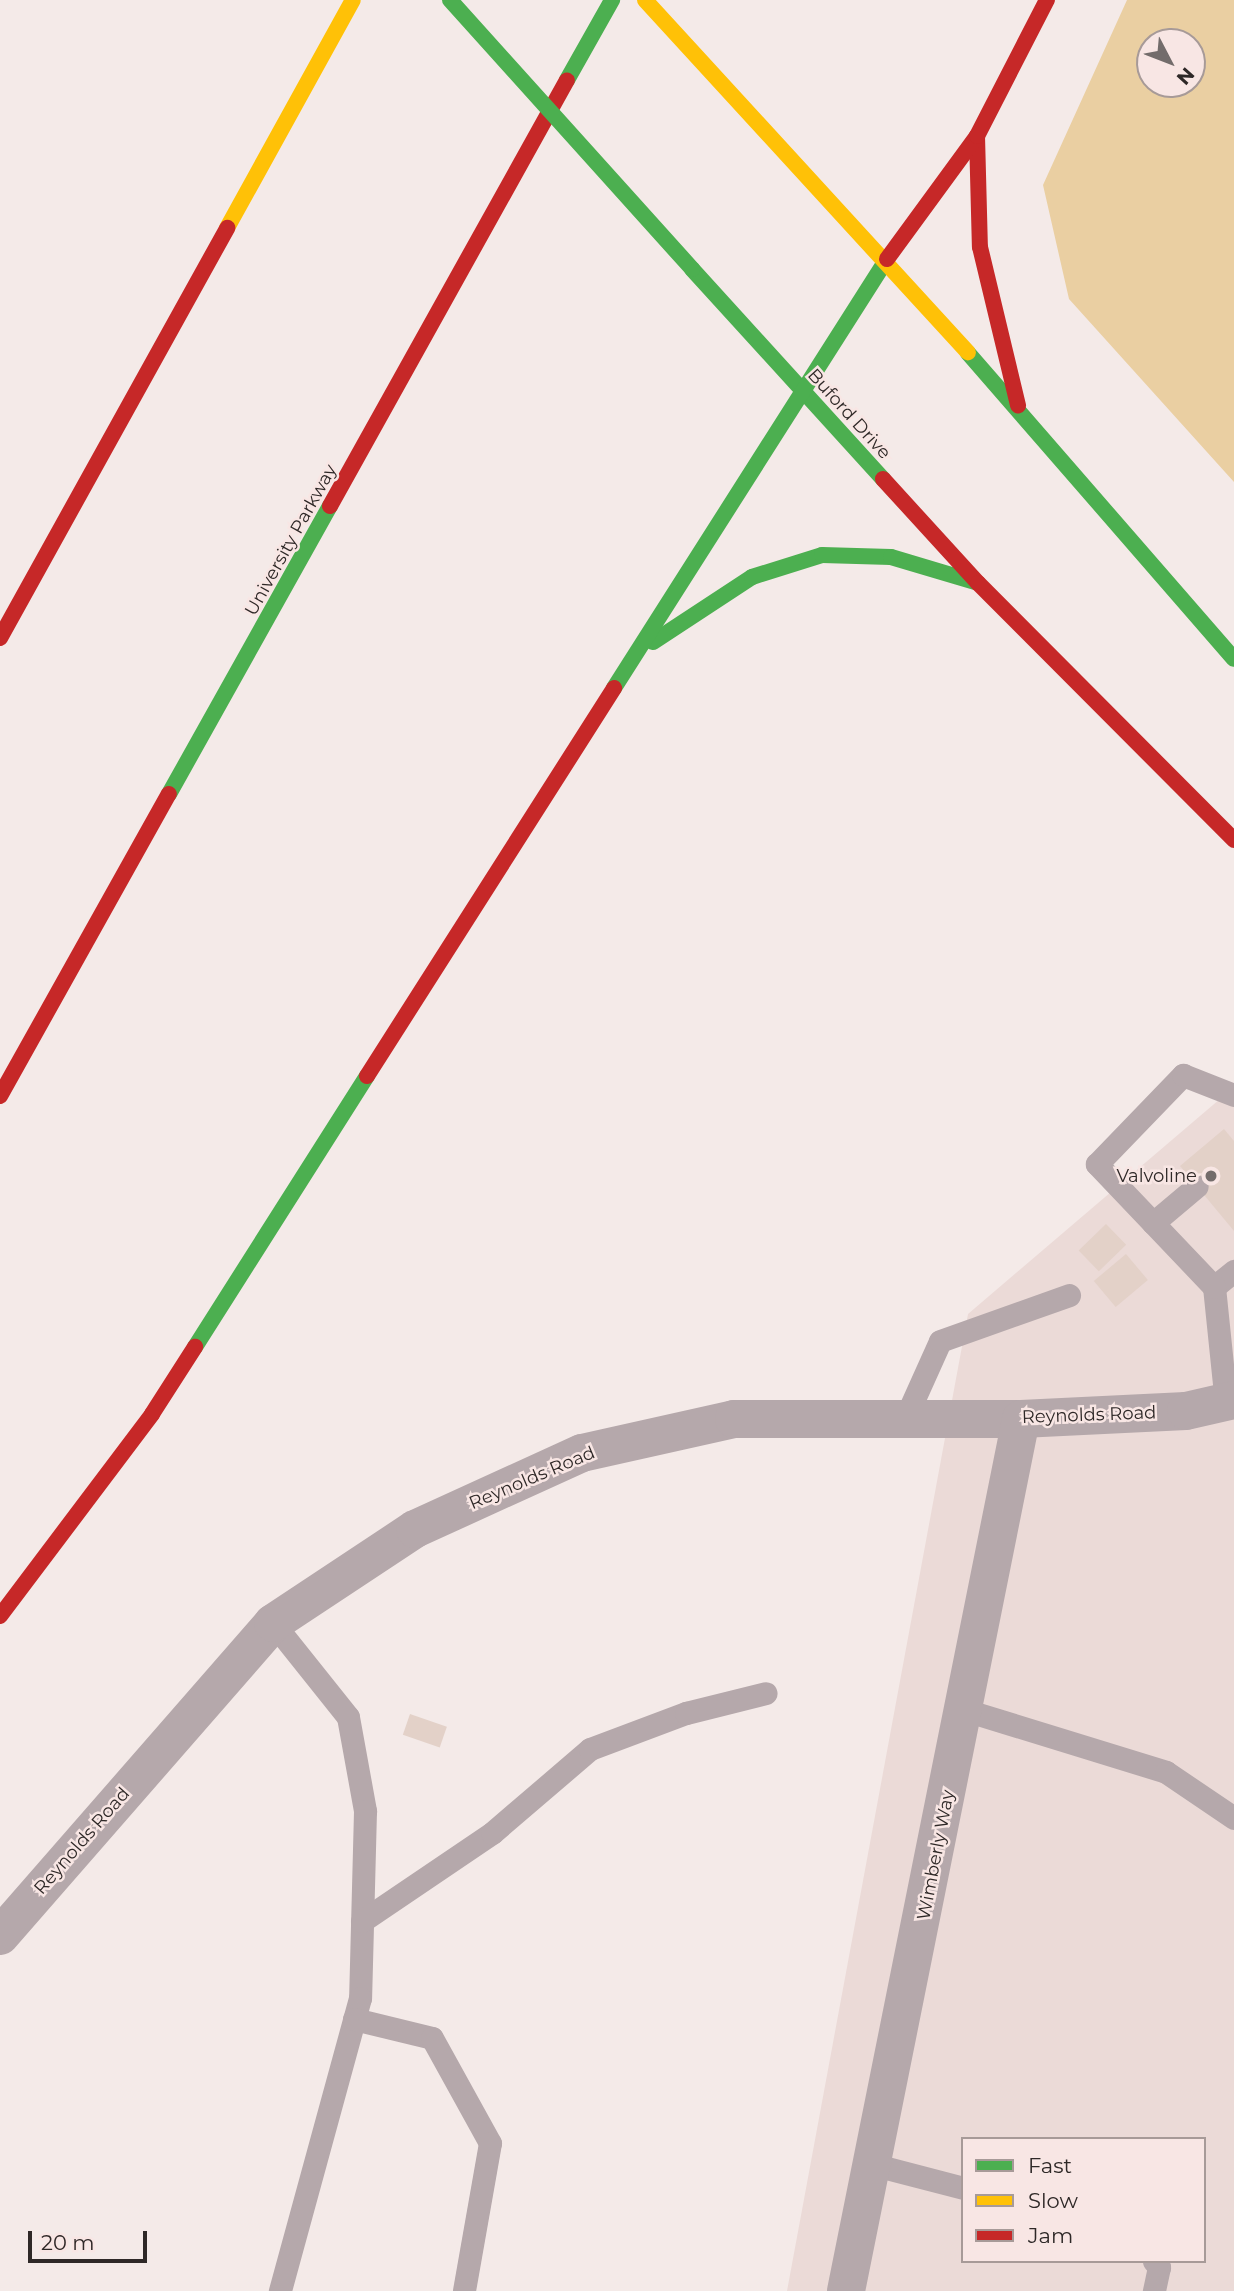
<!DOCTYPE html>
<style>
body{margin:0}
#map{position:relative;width:1234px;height:2291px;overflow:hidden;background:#f4eae8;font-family:Montserrat,sans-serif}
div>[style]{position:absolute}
.built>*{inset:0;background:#ebdad7}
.green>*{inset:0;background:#eacfa2}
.building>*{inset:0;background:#e3d1c8;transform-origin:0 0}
.lane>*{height:23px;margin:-11.5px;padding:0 11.5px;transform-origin:11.5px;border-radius:11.5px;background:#b5a8ab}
.street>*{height:38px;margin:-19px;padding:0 19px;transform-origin:19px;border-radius:19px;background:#b5a8ab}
.fast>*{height:16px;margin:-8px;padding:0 8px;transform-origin:8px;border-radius:8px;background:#4caf50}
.slow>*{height:16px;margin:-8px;padding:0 8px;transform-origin:8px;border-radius:8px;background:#ffc107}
.jam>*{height:16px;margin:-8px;padding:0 8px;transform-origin:8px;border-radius:8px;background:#c62828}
.fast-bridge>*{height:16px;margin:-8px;padding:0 8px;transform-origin:8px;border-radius:8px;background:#4caf50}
.dots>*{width:19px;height:19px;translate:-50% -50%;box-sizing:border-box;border:4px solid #f8e6e4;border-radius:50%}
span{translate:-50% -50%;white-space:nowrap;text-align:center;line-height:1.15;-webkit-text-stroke:5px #f8e6e4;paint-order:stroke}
.street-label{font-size:18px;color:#2e2827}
.poi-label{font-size:18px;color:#2e2827}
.right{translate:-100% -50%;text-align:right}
.legend{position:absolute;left:961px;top:2137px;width:245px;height:126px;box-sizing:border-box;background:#f8e6e4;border:2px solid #a79a98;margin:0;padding:9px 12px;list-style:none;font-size:21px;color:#2e2827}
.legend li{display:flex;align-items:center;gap:14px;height:35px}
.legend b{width:35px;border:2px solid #a79a98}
.north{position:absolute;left:1136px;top:28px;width:70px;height:70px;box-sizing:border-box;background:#f8e6e4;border:2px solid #a79a98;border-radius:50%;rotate:132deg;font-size:19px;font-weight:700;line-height:28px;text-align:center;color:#2e2827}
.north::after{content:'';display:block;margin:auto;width:24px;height:32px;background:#736c6b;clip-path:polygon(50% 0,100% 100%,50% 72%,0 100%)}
.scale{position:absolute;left:28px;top:2231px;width:119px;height:32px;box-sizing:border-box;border:4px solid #2e2827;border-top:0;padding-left:9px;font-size:21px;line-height:24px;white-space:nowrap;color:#2e2827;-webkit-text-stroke:5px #f8e6e4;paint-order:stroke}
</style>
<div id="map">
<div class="built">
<div style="clip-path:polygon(evenodd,1234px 1087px,1234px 2291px,787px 2291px,968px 1314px,1234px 1087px,963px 2139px,1204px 2139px,1204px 2261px,963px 2261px,963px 2139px)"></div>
</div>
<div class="green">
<div style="clip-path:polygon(evenodd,1127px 0,1234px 0,1234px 482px,1069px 299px,1043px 185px,1127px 0,1150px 42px,1192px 42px,1192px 84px,1150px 84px,1150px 42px)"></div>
</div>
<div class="building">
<div style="clip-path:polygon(1224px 1129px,1234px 1141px,1234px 1231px,1180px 1166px)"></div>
<div style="left:1106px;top:1224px;width:29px;height:38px;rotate:46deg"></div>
<div style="left:1126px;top:1254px;width:34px;height:42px;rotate:50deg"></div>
<div style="left:410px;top:1714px;width:39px;height:22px;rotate:19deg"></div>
</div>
<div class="lane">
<div style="left:1153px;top:1223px;width:57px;rotate:-40.1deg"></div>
<div style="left:1214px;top:1287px;width:26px;rotate:-39deg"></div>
<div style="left:1226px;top:1403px;width:117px;rotate:-95.9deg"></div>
<div style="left:1214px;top:1287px;width:170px;rotate:-133.6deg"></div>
<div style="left:1097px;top:1164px;width:124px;rotate:-46deg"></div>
<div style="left:1183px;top:1075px;width:55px;rotate:21.4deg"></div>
<div style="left:905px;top:1419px;width:85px;rotate:-65.8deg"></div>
<div style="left:940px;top:1341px;width:137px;rotate:-19.6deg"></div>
<div style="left:273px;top:1623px;width:120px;rotate:51.4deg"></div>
<div style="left:348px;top:1717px;width:96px;rotate:79.7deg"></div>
<div style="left:365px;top:1811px;width:187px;rotate:91.5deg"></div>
<div style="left:360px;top:1998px;width:304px;rotate:105.3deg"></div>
<div style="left:965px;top:1710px;width:210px;rotate:17.1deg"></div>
<div style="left:1166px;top:1772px;width:82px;rotate:34.1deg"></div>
<div style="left:362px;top:1921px;width:157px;rotate:-34.1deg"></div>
<div style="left:492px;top:1833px;width:129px;rotate:-40.6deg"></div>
<div style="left:590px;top:1749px;width:103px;rotate:-20.6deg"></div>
<div style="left:686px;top:1713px;width:82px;rotate:-14deg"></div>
<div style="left:354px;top:2019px;width:80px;rotate:13.7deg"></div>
<div style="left:432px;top:2038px;width:120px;rotate:61.1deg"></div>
<div style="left:490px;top:2143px;width:150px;rotate:100deg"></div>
<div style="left:875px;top:2165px;width:91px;rotate:14.6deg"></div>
<div style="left:1154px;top:2261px;width:8px;rotate:50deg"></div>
<div style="left:1159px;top:2267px;width:25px;rotate:102deg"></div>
</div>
<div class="street">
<div style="left:0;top:1936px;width:415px;rotate:-48.9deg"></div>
<div style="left:273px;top:1623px;width:170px;rotate:-33.5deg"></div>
<div style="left:415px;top:1529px;width:183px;rotate:-24.5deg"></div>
<div style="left:582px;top:1453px;width:156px;rotate:-12.6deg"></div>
<div style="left:734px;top:1419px;width:287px"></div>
<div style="left:1021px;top:1419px;width:165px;rotate:-2.8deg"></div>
<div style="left:1186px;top:1411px;width:49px;rotate:-12.9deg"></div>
<div style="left:846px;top:2291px;width:889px;rotate:-78.65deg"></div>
</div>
<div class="fast">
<div style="left:567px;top:80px;width:92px;rotate:-60.6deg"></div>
<div style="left:692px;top:269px;width:284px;rotate:47.7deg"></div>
<div style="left:968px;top:353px;width:405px;rotate:49deg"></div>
<div style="left:653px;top:642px;width:118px;rotate:-33.3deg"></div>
<div style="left:752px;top:577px;width:73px;rotate:-17.4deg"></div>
<div style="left:822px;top:555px;width:69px;rotate:1.7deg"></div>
<div style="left:891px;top:557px;width:88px;rotate:16.6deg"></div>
<div style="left:614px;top:688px;width:508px;rotate:-57.53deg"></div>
<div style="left:169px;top:794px;width:330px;rotate:-60.8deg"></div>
<div style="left:195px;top:1347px;width:321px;rotate:-57.6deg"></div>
</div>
<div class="slow">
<div style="left:645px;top:0;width:478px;rotate:47.5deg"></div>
<div style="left:227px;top:228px;width:260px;rotate:-61.1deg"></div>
</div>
<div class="jam">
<div style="left:977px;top:136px;width:111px;rotate:88.5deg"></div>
<div style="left:980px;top:247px;width:163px;rotate:76.5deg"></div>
<div style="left:887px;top:259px;width:152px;rotate:-53.8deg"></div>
<div style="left:977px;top:136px;width:153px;rotate:-62.8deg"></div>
<div style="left:883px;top:479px;width:141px;rotate:47.6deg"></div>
<div style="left:978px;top:583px;width:363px;rotate:45.1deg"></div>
<div style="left:330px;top:506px;width:487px;rotate:-60.9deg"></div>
<div style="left:0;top:638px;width:469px;rotate:-61deg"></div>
<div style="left:367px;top:1076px;width:460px;rotate:-57.5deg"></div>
<div style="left:0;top:1096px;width:346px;rotate:-60.8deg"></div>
<div style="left:0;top:1616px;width:253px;rotate:-53deg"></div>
<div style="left:152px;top:1414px;width:80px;rotate:-57.3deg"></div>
</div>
<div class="fast-bridge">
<div style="left:450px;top:0;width:362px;rotate:48deg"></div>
</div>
<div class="dots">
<div style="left:1211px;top:1176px;background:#736c6b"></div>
</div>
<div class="street-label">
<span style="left:849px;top:414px;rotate:48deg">Buford Drive</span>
<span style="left:291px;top:540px;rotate:-61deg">University Parkway</span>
<span style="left:1089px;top:1415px;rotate:-2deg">Reynolds Road</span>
<span style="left:532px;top:1478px;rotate:-23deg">Reynolds Road</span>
<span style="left:82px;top:1841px;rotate:-49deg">Reynolds Road</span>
<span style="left:936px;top:1855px;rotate:-79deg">Wimberly Way</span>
</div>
<div class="poi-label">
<span class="right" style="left:1197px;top:1176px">Valvoline</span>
</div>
<ul class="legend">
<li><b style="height:9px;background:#4caf50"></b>Fast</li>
<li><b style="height:9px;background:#ffc107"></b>Slow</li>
<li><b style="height:9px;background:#c62828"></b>Jam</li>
</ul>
<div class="north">N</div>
<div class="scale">20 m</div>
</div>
